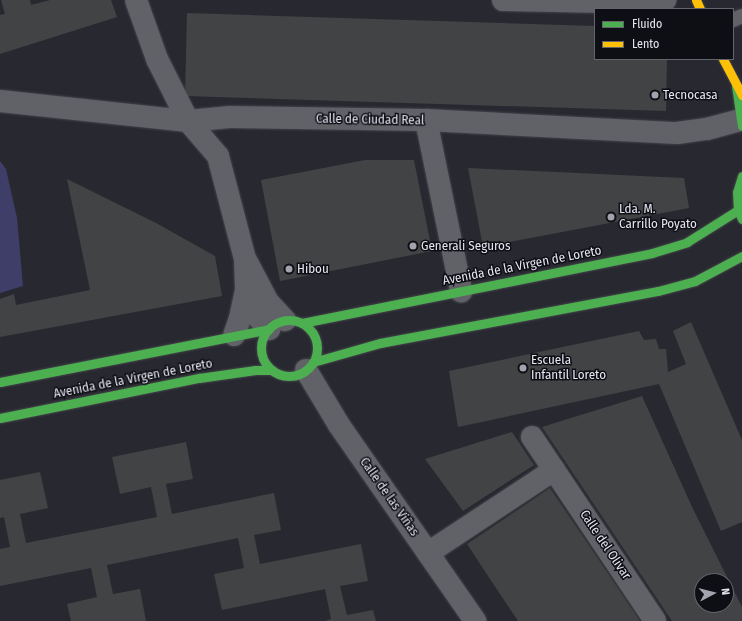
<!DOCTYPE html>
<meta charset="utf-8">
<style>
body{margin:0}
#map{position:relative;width:742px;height:621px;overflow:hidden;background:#282830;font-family:"Fira Sans Condensed",sans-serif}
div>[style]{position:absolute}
.green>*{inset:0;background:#3f3e69}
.building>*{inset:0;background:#424345}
.roads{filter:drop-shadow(0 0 1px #44444b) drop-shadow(0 0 1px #44444b)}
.lane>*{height:14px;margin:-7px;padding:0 7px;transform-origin:7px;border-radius:7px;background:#616268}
.street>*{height:22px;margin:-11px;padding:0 11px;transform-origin:11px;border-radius:11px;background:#616268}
.fast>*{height:9px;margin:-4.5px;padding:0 4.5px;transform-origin:4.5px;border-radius:4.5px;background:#4caf50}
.fast>.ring{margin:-4.5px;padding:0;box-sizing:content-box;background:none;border:9px solid #4caf50;border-radius:50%}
.slow>*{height:9px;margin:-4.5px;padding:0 4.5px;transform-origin:4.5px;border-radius:4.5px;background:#ffc107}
.dots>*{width:11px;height:11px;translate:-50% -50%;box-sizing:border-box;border:2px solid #0e0e15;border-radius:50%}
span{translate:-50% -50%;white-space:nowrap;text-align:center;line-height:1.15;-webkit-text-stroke:3px #0e0e15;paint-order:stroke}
.poi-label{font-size:13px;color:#e5e5f0}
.left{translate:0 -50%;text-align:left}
.street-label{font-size:13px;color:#e5e5f0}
.legend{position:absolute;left:594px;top:8px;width:140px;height:52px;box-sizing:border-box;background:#0e0e15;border:1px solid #64646d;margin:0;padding:5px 7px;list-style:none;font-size:12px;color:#e5e5f0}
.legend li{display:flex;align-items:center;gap:8px;height:20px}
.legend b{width:20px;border:1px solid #64646d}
.north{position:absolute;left:694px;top:573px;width:40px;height:40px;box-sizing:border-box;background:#0e0e15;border:1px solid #64646d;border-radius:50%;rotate:83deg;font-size:11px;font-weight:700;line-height:16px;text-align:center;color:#e5e5f0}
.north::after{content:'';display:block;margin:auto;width:14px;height:18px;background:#a3a3ad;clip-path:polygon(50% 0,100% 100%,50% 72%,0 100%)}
</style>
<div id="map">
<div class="green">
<div style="clip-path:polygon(0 161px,6px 169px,17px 218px,23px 286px,0 293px)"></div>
</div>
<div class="building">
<div style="clip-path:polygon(1px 0,30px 0,31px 5px,50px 0,111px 0,117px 17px,0 54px,0 15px,5px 14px)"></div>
<div style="clip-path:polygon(187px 13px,595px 26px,595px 59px,667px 59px,666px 111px,185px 96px)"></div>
<div style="clip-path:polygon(365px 160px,414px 160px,432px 251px,280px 281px,261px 180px)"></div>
<div style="clip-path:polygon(468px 168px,684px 178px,689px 208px,483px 247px)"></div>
<div style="clip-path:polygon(67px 179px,156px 223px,215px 256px,222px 296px,0 337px,0 299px,14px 294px,16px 305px,90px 290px)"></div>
<div style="clip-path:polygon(691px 322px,742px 440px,742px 522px,721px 531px,659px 384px,458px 427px,449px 371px,639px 331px,644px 340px,656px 339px,659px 349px,666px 349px,668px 372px,686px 364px,673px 331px)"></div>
<div style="clip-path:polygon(evenodd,642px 396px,693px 509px,742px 607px,742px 621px,672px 621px,542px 427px,642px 396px,702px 581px,726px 581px,726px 605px,702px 605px,702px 581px)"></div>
<div style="clip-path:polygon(512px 432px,534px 465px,463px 511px,425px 459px)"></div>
<div style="clip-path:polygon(186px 442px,193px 479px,166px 484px,172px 514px,274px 493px,281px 530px,254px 535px,260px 564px,361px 544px,368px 581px,340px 586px,347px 615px,373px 610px,376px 621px,325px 621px,331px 619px,325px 589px,222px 610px,214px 574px,244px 568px,238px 538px,107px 565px,113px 594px,140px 589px,146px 621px,71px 621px,67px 604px,97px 597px,91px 568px,0 586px,0 549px,10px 547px,4px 517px,0 518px,0 480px,40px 472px,48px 508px,20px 514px,26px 543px,127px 523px,157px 517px,151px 487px,120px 494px,112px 457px)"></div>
<div style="clip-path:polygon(550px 488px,595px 554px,640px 621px,518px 621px,490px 579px,467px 544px)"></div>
</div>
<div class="roads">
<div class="lane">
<div style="left:733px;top:20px;width:10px;rotate:-24deg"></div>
</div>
<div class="street">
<div style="left:136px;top:0;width:63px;rotate:70.4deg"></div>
<div style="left:157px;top:59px;width:69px;rotate:63.4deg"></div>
<div style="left:188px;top:121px;width:46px;rotate:49.4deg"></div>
<div style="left:218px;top:156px;width:106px;rotate:75.3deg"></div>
<div style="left:245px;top:259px;width:31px;rotate:88deg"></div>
<div style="left:246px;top:290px;width:29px;rotate:102deg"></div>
<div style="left:240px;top:318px;width:18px;rotate:109deg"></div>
<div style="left:503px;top:0;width:155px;rotate:1.1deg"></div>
<div style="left:658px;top:3px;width:8px;rotate:-23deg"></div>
<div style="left:0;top:101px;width:189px;rotate:6.1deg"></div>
<div style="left:188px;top:121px;width:42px;rotate:-5.4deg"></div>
<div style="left:230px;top:117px;width:196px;rotate:0.9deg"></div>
<div style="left:426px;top:120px;width:251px;rotate:3deg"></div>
<div style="left:677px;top:133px;width:30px;rotate:-8deg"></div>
<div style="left:707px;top:129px;width:34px;rotate:-15deg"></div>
<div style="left:426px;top:120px;width:175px;rotate:78.4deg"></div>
<div style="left:247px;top:262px;width:45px;rotate:62.3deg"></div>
<div style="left:268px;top:302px;width:25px;rotate:47deg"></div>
<div style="left:246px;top:290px;width:28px;rotate:67deg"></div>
<div style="left:257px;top:316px;width:18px;rotate:47deg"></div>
<div style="left:306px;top:370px;width:64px;rotate:59deg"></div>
<div style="left:339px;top:425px;width:239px;rotate:55.2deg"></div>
<div style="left:532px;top:437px;width:221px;rotate:56.2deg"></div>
<div style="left:428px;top:553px;width:151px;rotate:-33.4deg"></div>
</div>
<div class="fast">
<div style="left:736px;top:86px;width:40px;rotate:81.5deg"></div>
<div style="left:742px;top:176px;width:17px;rotate:107deg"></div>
<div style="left:737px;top:192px;width:18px;rotate:87deg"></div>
<div style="left:738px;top:210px;width:10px;rotate:66deg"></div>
<div class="ring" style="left:261px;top:320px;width:47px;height:47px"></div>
<div style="left:302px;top:323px;width:357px;rotate:-11.3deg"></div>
<div style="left:652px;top:253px;width:37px;rotate:-17deg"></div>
<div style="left:687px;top:242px;width:60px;rotate:-32.1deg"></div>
<div style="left:313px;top:362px;width:70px;rotate:-15.8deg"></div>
<div style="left:380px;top:343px;width:283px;rotate:-10.6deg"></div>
<div style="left:658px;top:291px;width:38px;rotate:-15deg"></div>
<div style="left:695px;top:281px;width:53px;rotate:-28deg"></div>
<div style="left:0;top:382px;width:274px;rotate:-11.1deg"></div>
<div style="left:0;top:418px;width:203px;rotate:-11.4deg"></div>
<div style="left:199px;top:378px;width:57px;rotate:-8.1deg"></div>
<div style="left:255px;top:370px;width:17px"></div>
</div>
<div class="slow">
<div style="left:696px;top:0;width:10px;rotate:66deg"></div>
<div style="left:723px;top:59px;width:41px;rotate:62.2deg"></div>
</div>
</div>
<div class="dots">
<div style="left:655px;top:95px;background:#a3a3ad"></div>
<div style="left:611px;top:217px;background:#a3a3ad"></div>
<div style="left:413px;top:246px;background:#a3a3ad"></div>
<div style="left:289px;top:269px;background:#a3a3ad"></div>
<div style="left:523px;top:368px;background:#a3a3ad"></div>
</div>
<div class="poi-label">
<span class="left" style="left:663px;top:95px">Tecnocasa</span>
<span class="left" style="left:619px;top:217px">Lda. M.<br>Carrillo Poyato</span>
<span class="left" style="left:421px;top:246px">Generali Seguros</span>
<span class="left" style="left:297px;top:269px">Hibou</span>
<span class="left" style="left:531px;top:368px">Escuela<br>Infantil Loreto</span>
</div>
<div class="street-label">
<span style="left:370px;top:120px;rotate:1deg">Calle de Ciudad Real</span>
<span style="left:522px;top:266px;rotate:-11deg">Avenida de la Virgen de Loreto</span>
<span style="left:133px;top:379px;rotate:-11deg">Avenida de la Virgen de Loreto</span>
<span style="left:389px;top:497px;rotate:55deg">Calle de las Viñas</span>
<span style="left:605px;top:545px;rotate:56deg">Calle del Olivar</span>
</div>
<ul class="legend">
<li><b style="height:5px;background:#4caf50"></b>Fluido</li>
<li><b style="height:5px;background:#ffc107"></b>Lento</li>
</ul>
<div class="north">N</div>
</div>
